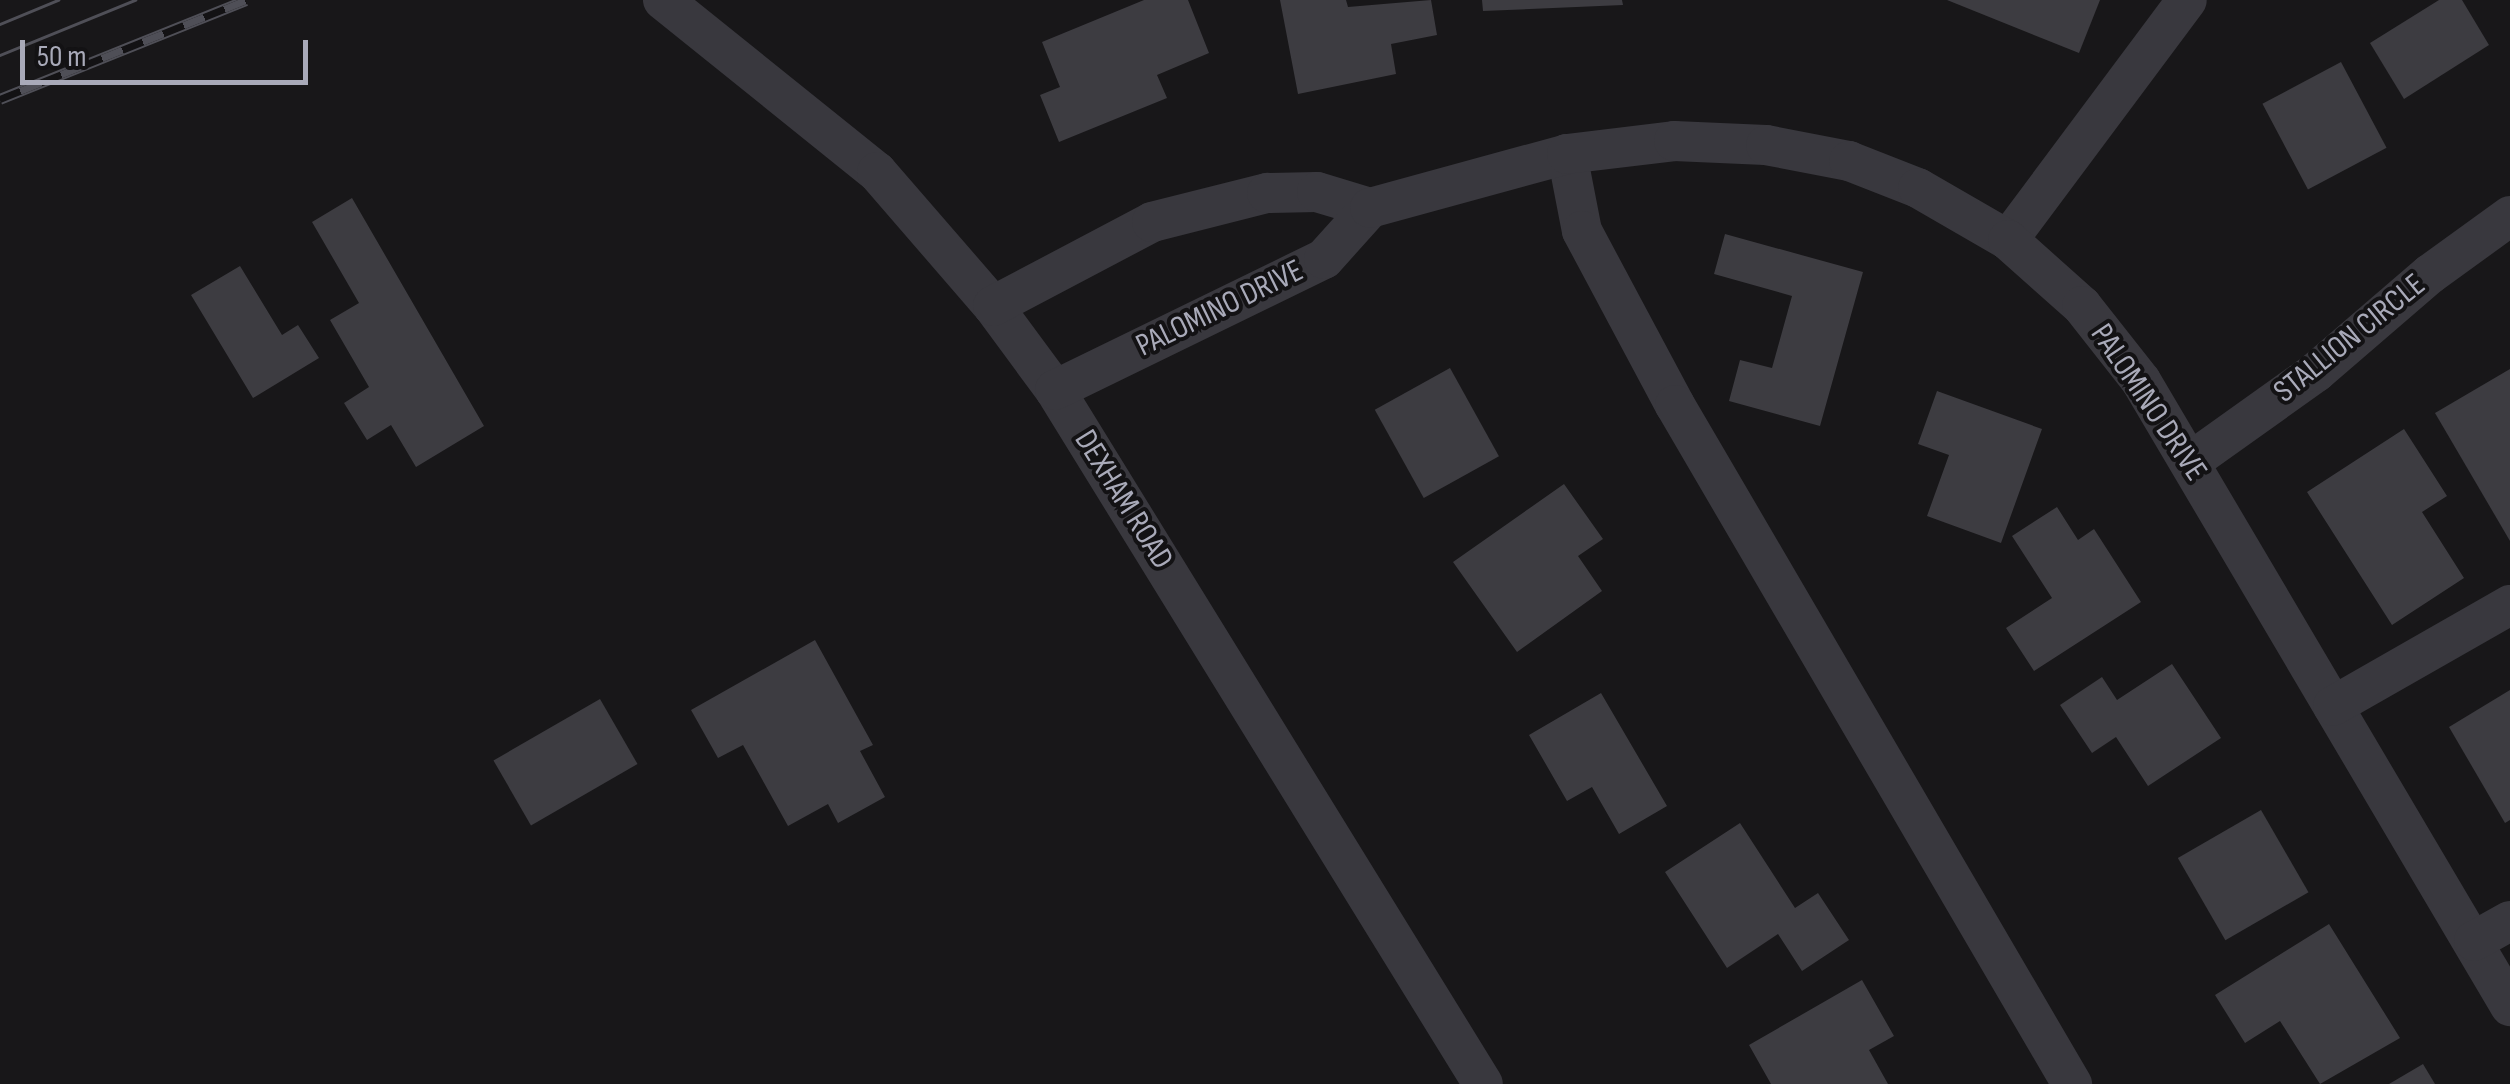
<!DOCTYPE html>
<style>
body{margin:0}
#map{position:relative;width:2510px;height:1084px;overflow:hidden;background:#181719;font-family:"Sofia Sans Condensed",sans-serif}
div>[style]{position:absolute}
.building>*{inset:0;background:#3d3c41;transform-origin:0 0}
.minor>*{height:40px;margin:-20px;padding:0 20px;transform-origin:20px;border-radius:20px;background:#39383e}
.tram>*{height:2.5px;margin:-1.25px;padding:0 1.25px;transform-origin:1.25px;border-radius:1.25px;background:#4f4f57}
.rail>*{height:11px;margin-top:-5.5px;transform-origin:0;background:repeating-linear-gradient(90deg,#131214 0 22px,#4f4f57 0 44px);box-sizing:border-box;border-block:2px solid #4f4f57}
span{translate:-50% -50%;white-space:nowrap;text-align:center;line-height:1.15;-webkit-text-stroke:8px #131214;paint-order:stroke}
.street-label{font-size:32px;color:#a9aab9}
.scale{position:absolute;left:20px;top:40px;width:288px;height:45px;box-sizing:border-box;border:5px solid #a9aab9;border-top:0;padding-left:12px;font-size:30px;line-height:35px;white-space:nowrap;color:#a9aab9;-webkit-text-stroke:8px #131214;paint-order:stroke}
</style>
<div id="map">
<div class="building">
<div style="clip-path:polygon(1144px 0,1188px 0,1209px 53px,1157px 75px,1167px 98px,1059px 142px,1040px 95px,1060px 87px,1042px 42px)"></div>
<div style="clip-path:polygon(1280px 0,1346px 0,1348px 7px,1431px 0,1437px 35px,1391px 44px,1396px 74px,1298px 94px)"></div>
<div style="clip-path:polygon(1482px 0,1622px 0,1623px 5px,1483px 11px)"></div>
<div style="clip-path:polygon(1947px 0,2100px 0,2079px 53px)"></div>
<div style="clip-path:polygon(2439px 0,2462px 0,2489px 45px,2404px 99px,2370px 43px)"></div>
<div style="left:2341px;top:62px;width:97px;height:89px;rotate:62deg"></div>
<div style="clip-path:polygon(352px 198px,484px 426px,416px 467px,391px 425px,367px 440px,344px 403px,369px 387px,330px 320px,359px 303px,312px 222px)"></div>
<div style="clip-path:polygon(1725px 234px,1863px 272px,1820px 426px,1729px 401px,1740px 360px,1772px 368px,1792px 296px,1714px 274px)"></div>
<div style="clip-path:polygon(240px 266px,282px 335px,298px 325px,319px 358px,253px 398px,191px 295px)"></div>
<div style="left:1450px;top:368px;width:101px;height:86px;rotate:61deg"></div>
<div style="clip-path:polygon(2510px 369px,2510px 541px,2435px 413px)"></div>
<div style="clip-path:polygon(1937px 391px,2042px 429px,2001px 543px,1927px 516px,1949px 455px,1918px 444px)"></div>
<div style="clip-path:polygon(2404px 429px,2447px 496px,2422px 512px,2464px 578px,2392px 625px,2307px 492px)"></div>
<div style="clip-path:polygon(1564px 484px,1603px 539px,1578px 556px,1602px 591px,1517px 652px,1453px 562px)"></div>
<div style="clip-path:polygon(2057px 507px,2078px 540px,2094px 529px,2141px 602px,2034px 671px,2006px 628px,2052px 598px,2012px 536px)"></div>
<div style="clip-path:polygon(815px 640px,873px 745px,860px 751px,885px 797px,838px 823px,828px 804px,788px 826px,743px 745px,718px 758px,691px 710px)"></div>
<div style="clip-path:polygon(2172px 664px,2221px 738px,2148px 786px,2116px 737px,2092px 753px,2060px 705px,2102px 677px,2117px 700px)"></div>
<div style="clip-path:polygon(2510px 690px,2510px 820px,2505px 823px,2449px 727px)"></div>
<div style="clip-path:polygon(1601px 693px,1667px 806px,1619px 834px,1592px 787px,1567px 801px,1529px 735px)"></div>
<div style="left:600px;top:699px;width:75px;height:123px;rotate:60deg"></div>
<div style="left:2261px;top:810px;width:95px;height:96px;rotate:60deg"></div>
<div style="clip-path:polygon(1740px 823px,1795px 908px,1818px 893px,1849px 940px,1802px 971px,1778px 934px,1727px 968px,1665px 872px)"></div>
<div style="clip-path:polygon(2329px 924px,2400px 1038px,2320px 1084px,2280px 1021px,2245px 1043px,2215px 995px)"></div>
<div style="clip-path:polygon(1862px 980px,1894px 1036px,1869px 1050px,1888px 1084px,1771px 1084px,1749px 1045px)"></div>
<div style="clip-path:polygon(2423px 1064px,2435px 1084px,2389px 1084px)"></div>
</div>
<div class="minor">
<div style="left:663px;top:0;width:275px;rotate:38.8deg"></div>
<div style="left:877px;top:172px;width:177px;rotate:49.1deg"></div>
<div style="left:993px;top:306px;width:104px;rotate:53.6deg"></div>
<div style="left:1055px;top:390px;width:815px;rotate:58.34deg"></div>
<div style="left:1567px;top:154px;width:78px;rotate:79deg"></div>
<div style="left:1582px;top:231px;width:197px;rotate:61.9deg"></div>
<div style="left:1675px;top:405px;width:787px;rotate:59.69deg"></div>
<div style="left:2008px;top:240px;width:299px;rotate:-53.3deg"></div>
<div style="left:993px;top:306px;width:180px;rotate:-27.8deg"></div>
<div style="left:1152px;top:222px;width:119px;rotate:-14.2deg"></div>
<div style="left:1267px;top:193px;width:50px;rotate:-1.1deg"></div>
<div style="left:1317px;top:192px;width:55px;rotate:16.8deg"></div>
<div style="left:1055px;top:390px;width:299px;rotate:-26deg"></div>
<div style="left:1324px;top:259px;width:69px;rotate:-48deg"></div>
<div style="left:1370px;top:208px;width:204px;rotate:-15.3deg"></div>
<div style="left:1567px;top:154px;width:108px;rotate:-6.9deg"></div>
<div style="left:1674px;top:141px;width:92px;rotate:2.5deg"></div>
<div style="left:1766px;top:145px;width:85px;rotate:10.9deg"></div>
<div style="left:1849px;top:161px;width:74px;rotate:21.4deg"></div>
<div style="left:1918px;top:188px;width:104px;rotate:30deg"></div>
<div style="left:2008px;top:240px;width:99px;rotate:41.7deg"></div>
<div style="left:2082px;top:306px;width:95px;rotate:51.8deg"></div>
<div style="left:2141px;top:381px;width:726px;rotate:59.44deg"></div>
<div style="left:2190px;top:462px;width:155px;rotate:-35.5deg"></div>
<div style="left:2316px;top:372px;width:150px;rotate:-40.7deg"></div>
<div style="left:2430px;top:274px;width:99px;rotate:-35.9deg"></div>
<div style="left:2333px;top:706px;width:204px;rotate:-29.7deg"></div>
<div style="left:2474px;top:941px;width:41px;rotate:-29.1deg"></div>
</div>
<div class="tram">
<div style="left:0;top:24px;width:63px;rotate:-22.5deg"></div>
<div style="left:0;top:55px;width:146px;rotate:-22.2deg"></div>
</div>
<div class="rail">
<div style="left:0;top:99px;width:265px;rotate:-21.9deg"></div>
</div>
<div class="street-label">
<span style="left:1220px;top:309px;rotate:-26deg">PALOMINO DRIVE</span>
<span style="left:2350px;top:339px;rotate:-39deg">STALLION CIRCLE</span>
<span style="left:2148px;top:403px;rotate:56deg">PALOMINO DRIVE</span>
<span style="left:1123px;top:500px;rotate:58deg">DEXHAM ROAD</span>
</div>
<div class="scale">50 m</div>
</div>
